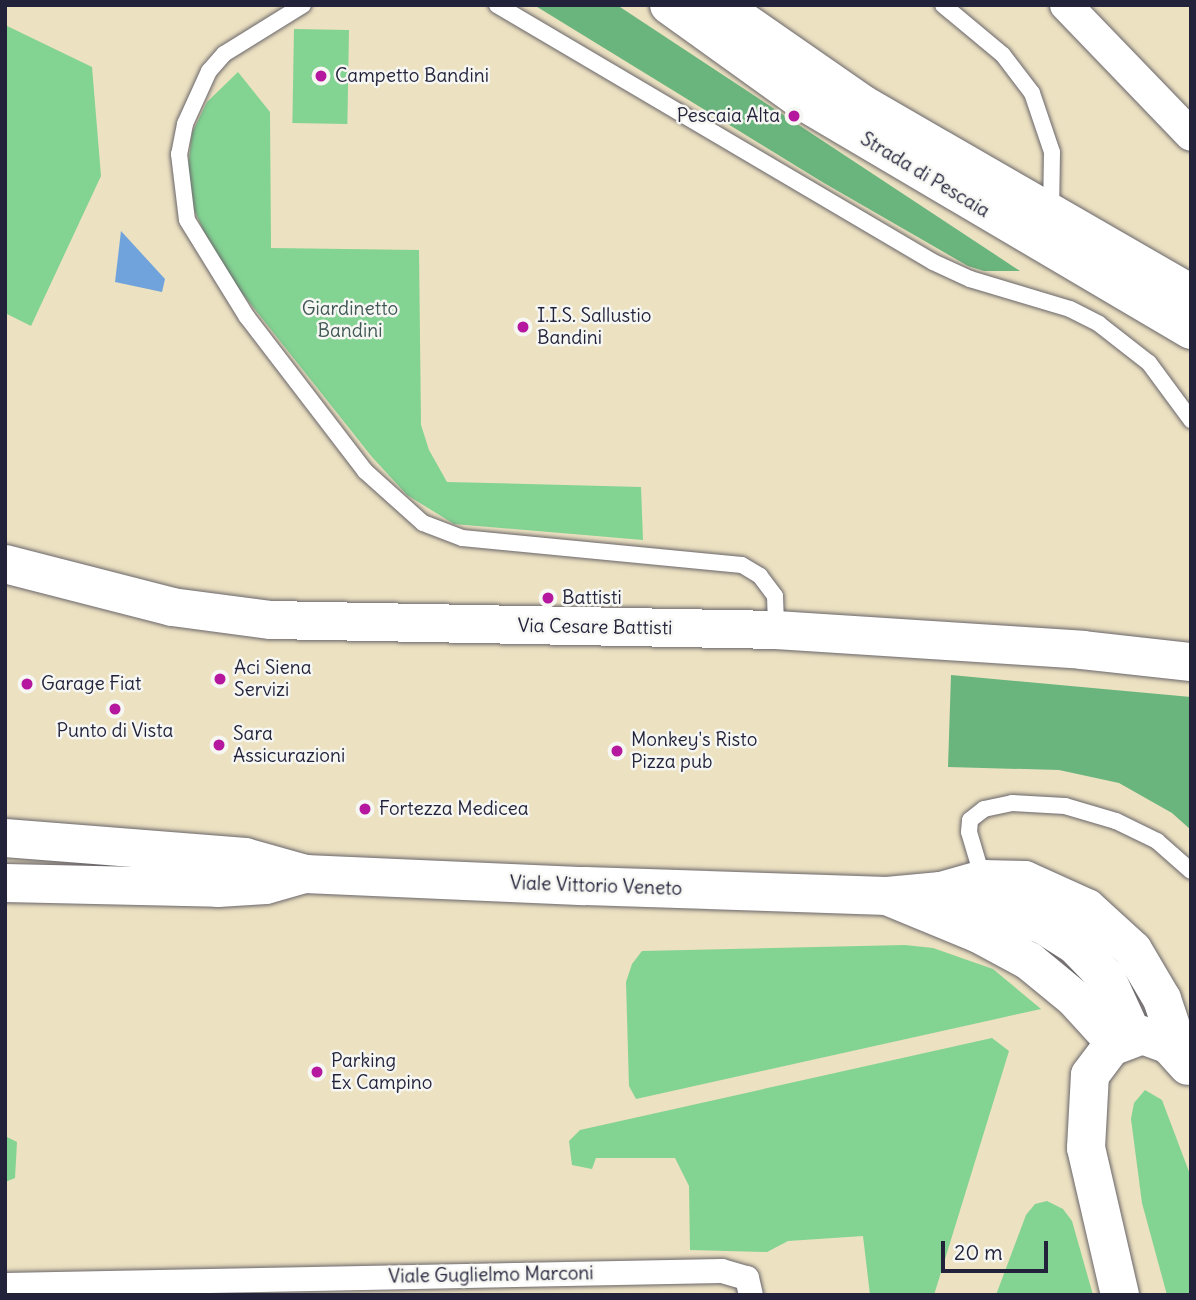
<!DOCTYPE html>
<style>
body{margin:0}
#map{position:relative;width:1196px;height:1300px;overflow:hidden;background:#ece1c1;font-family:Delius,sans-serif}
div>[style]{position:absolute}
.green>*{inset:0;background:#83d393;transform-origin:0 0}
.forest>*{inset:0;background:#6ab57d}
.water>*{inset:0;background:#70a3dc}
.roads{filter:drop-shadow(0 0 2px #69656a) drop-shadow(0 0 2px #69656a)}
.service>*{height:16px;margin:-8px;padding:0 8px;transform-origin:8px;border-radius:8px;background:#fff}
.pedestrian>*{height:24px;margin:-12px;padding:0 12px;transform-origin:12px;border-radius:12px;background:#fff}
.minor>*{height:32px;margin:-16px;padding:0 16px;transform-origin:16px;border-radius:16px;background:#fff}
.tertiary>*{height:38px;margin:-19px;padding:0 19px;transform-origin:19px;border-radius:19px;background:#fff}
.primary>*{height:38px;margin:-19px;padding:0 19px;transform-origin:19px;border-radius:19px;background:#fff}
.dots>*{width:19px;height:19px;translate:-50% -50%;box-sizing:border-box;border:4px solid #f6f6f2;border-radius:50%}
span{translate:-50% -50%;white-space:nowrap;text-align:center;line-height:1.15;-webkit-text-stroke:5px #f6f6f2;paint-order:stroke}
.poi-label{font-size:19px;color:#22223b}
.left{translate:0 -50%;text-align:left}
.right{translate:-100% -50%;text-align:right}
.street-label{font-size:19px;color:#22223b}
.park-label{font-size:19px;color:#3f5755}
.frame{position:absolute;inset:0;border:7px solid #22223b;pointer-events:none}
.scale{position:absolute;left:941px;top:1241px;width:107px;height:32px;box-sizing:border-box;border:4px solid #22223b;border-top:0;padding-left:9px;font-size:21px;line-height:24px;white-space:nowrap;color:#22223b;-webkit-text-stroke:5px #f6f6f2;paint-order:stroke}
</style>
<div id="map">
<div class="green">
<div style="clip-path:polygon(5px 25px,92px 67px,101px 176px,31px 326px,5px 313px)"></div>
<div style="left:294px;top:29px;width:55px;height:94px;rotate:1deg"></div>
<div style="clip-path:polygon(238px 72px,270px 112px,271px 248px,419px 250px,421px 425px,429px 450px,447px 482px,641px 487px,643px 540px,454px 524px,407px 495px,372px 457px,218px 263px,192px 205px,187px 177px,192px 133px,207px 102px)"></div>
<div style="clip-path:polygon(905px 945px,933px 948px,993px 969px,1041px 1009px,636px 1099px,629px 1086px,626px 982px,632px 964px,642px 951px)"></div>
<div style="clip-path:polygon(992px 1038px,1009px 1051px,934px 1295px,870px 1295px,863px 1236px,788px 1241px,767px 1252px,690px 1250px,689px 1186px,675px 1158px,596px 1158px,592px 1169px,572px 1165px,569px 1141px,580px 1130px)"></div>
<div style="clip-path:polygon(1145px 1090px,1162px 1100px,1191px 1177px,1191px 1295px,1167px 1295px,1142px 1203px,1131px 1119px,1134px 1103px)"></div>
<div style="clip-path:polygon(5px 1136px,17px 1142px,15px 1178px,5px 1182px)"></div>
<div style="clip-path:polygon(1047px 1201px,1063px 1209px,1072px 1221px,1093px 1295px,996px 1295px,1026px 1215px,1035px 1204px)"></div>
</div>
<div class="forest">
<div style="clip-path:polygon(534px 5px,617px 5px,1020px 271px,984px 271px,968px 266px,824px 183px)"></div>
<div style="clip-path:polygon(951px 675px,1191px 697px,1191px 830px,1172px 813px,1119px 783px,1059px 770px,948px 767px)"></div>
</div>
<div class="water">
<div style="clip-path:polygon(121px 231px,165px 279px,162px 292px,115px 282px)"></div>
</div>
<div class="roads">
<div class="service">
<div style="left:303px;top:5px;width:93px;rotate:148.2deg"></div>
<div style="left:224px;top:54px;width:23px;rotate:131deg"></div>
<div style="left:209px;top:71px;width:58px;rotate:114.4deg"></div>
<div style="left:185px;top:124px;width:31px;rotate:101deg"></div>
<div style="left:179px;top:154px;width:66px;rotate:83.1deg"></div>
<div style="left:187px;top:220px;width:114px;rotate:58.3deg"></div>
<div style="left:247px;top:317px;width:194px;rotate:52.5deg"></div>
<div style="left:365px;top:471px;width:78px;rotate:41.9deg"></div>
<div style="left:423px;top:523px;width:42px;rotate:21deg"></div>
<div style="left:462px;top:538px;width:281px;rotate:5.5deg"></div>
<div style="left:742px;top:565px;width:21px;rotate:31deg"></div>
<div style="left:760px;top:576px;width:25px;rotate:53deg"></div>
<div style="left:775px;top:596px;width:33px;rotate:88deg"></div>
<div style="left:497px;top:5px;width:506px;rotate:30.52deg"></div>
<div style="left:933px;top:262px;width:41px;rotate:24.7deg"></div>
<div style="left:970px;top:279px;width:104px;rotate:16.7deg"></div>
<div style="left:1070px;top:309px;width:33px;rotate:27deg"></div>
<div style="left:1099px;top:324px;width:63px;rotate:38deg"></div>
<div style="left:1149px;top:363px;width:71px;rotate:53.6deg"></div>
<div style="left:943px;top:5px;width:78px;rotate:39.8deg"></div>
<div style="left:1003px;top:55px;width:48px;rotate:52.7deg"></div>
<div style="left:1032px;top:93px;width:62px;rotate:71.3deg"></div>
<div style="left:1052px;top:152px;width:61px;rotate:90.9deg"></div>
<div style="left:983px;top:879px;width:49px;rotate:-106.6deg"></div>
<div style="left:969px;top:832px;width:12px;rotate:-85deg"></div>
<div style="left:970px;top:820px;width:18px;rotate:-38deg"></div>
<div style="left:984px;top:809px;width:29px;rotate:-12deg"></div>
<div style="left:1012px;top:803px;width:53px;rotate:3.2deg"></div>
<div style="left:1065px;top:806px;width:53px;rotate:16.4deg"></div>
<div style="left:1116px;top:821px;width:46px;rotate:26deg"></div>
<div style="left:1157px;top:841px;width:45px;rotate:41.4deg"></div>
</div>
<div class="pedestrian">
<div style="left:5px;top:1285px;width:717px;rotate:-1.12deg"></div>
<div style="left:722px;top:1271px;width:26px;rotate:16deg"></div>
<div style="left:747px;top:1278px;width:17px;rotate:77deg"></div>
</div>
<div class="minor">
<div style="left:1066px;top:5px;width:180px;rotate:46.1deg"></div>
</div>
<div class="tertiary">
<div style="left:5px;top:564px;width:172px;rotate:14.4deg"></div>
<div style="left:172px;top:607px;width:100px;rotate:7.5deg"></div>
<div style="left:271px;top:620px;width:505px;rotate:1.13deg"></div>
<div style="left:776px;top:630px;width:307px;rotate:3.7deg"></div>
<div style="left:1082px;top:650px;width:110px;rotate:6.3deg"></div>
<div style="left:5px;top:838px;width:241px;rotate:4.5deg"></div>
<div style="left:245px;top:857px;width:62px;rotate:15.8deg"></div>
<div style="left:305px;top:874px;width:280px;rotate:2.5deg"></div>
<div style="left:585px;top:886px;width:302px;rotate:1.9deg"></div>
<div style="left:887px;top:896px;width:54px;rotate:-5.3deg"></div>
<div style="left:941px;top:891px;width:44px;rotate:-15.9deg"></div>
<div style="left:983px;top:879px;width:42px;rotate:1.4deg"></div>
<div style="left:1025px;top:880px;width:68px;rotate:24.3deg"></div>
<div style="left:1087px;top:908px;width:62px;rotate:42.4deg"></div>
<div style="left:1133px;top:950px;width:57px;rotate:59.4deg"></div>
<div style="left:1162px;top:999px;width:60px;rotate:71.6deg"></div>
<div style="left:5px;top:883px;width:213px;rotate:1.3deg"></div>
<div style="left:218px;top:888px;width:48px;rotate:-3.6deg"></div>
<div style="left:266px;top:885px;width:41px;rotate:-15.8deg"></div>
<div style="left:941px;top:891px;width:108px;rotate:18.4deg"></div>
<div style="left:1043px;top:925px;width:38px;rotate:32deg"></div>
<div style="left:1075px;top:945px;width:45px;rotate:45.9deg"></div>
<div style="left:1106px;top:977px;width:65px;rotate:65.4deg"></div>
<div style="left:889px;top:897px;width:97px;rotate:22.3deg"></div>
<div style="left:979px;top:934px;width:57px;rotate:28.4deg"></div>
<div style="left:1029px;top:961px;width:58px;rotate:39.4deg"></div>
<div style="left:1074px;top:998px;width:62px;rotate:47.6deg"></div>
<div style="left:1120px;top:1295px;width:151px;rotate:-103deg"></div>
<div style="left:1086px;top:1148px;width:73px;rotate:-86.9deg"></div>
<div style="left:1090px;top:1075px;width:35px;rotate:-53deg"></div>
<div style="left:1111px;top:1047px;width:33px;rotate:-21deg"></div>
<div style="left:1142px;top:1035px;width:29px;rotate:20deg"></div>
<div style="left:1169px;top:1045px;width:28px;rotate:48deg"></div>
</div>
<div class="primary">
<div style="left:669px;top:5px;width:166px;rotate:35.7deg"></div>
<div style="left:804px;top:102px;width:449px;rotate:30.5deg"></div>
<div style="left:720px;top:5px;width:175px;rotate:34.8deg"></div>
<div style="left:864px;top:105px;width:378px;rotate:30deg"></div>
</div>
</div>
<div class="dots">
<div style="left:321px;top:76px;background:#b5179e"></div>
<div style="left:794px;top:116px;background:#b5179e"></div>
<div style="left:523px;top:327px;background:#b5179e"></div>
<div style="left:548px;top:598px;background:#b5179e"></div>
<div style="left:220px;top:679px;background:#b5179e"></div>
<div style="left:27px;top:684px;background:#b5179e"></div>
<div style="left:115px;top:709px;background:#b5179e"></div>
<div style="left:219px;top:745px;background:#b5179e"></div>
<div style="left:617px;top:751px;background:#b5179e"></div>
<div style="left:365px;top:809px;background:#b5179e"></div>
<div style="left:317px;top:1072px;background:#b5179e"></div>
</div>
<div class="poi-label">
<span class="left" style="left:335px;top:76px">Campetto Bandini</span>
<span class="right" style="left:780px;top:116px">Pescaia Alta</span>
<span class="left" style="left:537px;top:327px">I.I.S. Sallustio<br>Bandini</span>
<span class="left" style="left:562px;top:598px">Battisti</span>
<span class="left" style="left:234px;top:679px">Aci Siena<br>Servizi</span>
<span class="left" style="left:41px;top:684px">Garage Fiat</span>
<span style="left:115px;top:731px">Punto di Vista</span>
<span class="left" style="left:233px;top:745px">Sara<br>Assicurazioni</span>
<span class="left" style="left:631px;top:751px">Monkey's Risto<br>Pizza pub</span>
<span class="left" style="left:379px;top:809px">Fortezza Medicea</span>
<span class="left" style="left:331px;top:1072px">Parking<br>Ex Campino</span>
</div>
<div class="street-label">
<span style="left:925px;top:175px;rotate:31deg">Strada di Pescaia</span>
<span style="left:595px;top:627px;rotate:1deg">Via Cesare Battisti</span>
<span style="left:596px;top:886px;rotate:2deg">Viale Vittorio Veneto</span>
<span style="left:491px;top:1275px;rotate:-1deg">Viale Guglielmo Marconi</span>
</div>
<div class="park-label">
<span style="left:350px;top:320px">Giardinetto<br>Bandini</span>
</div>
<div class="frame"></div>
<div class="scale">20 m</div>
</div>
